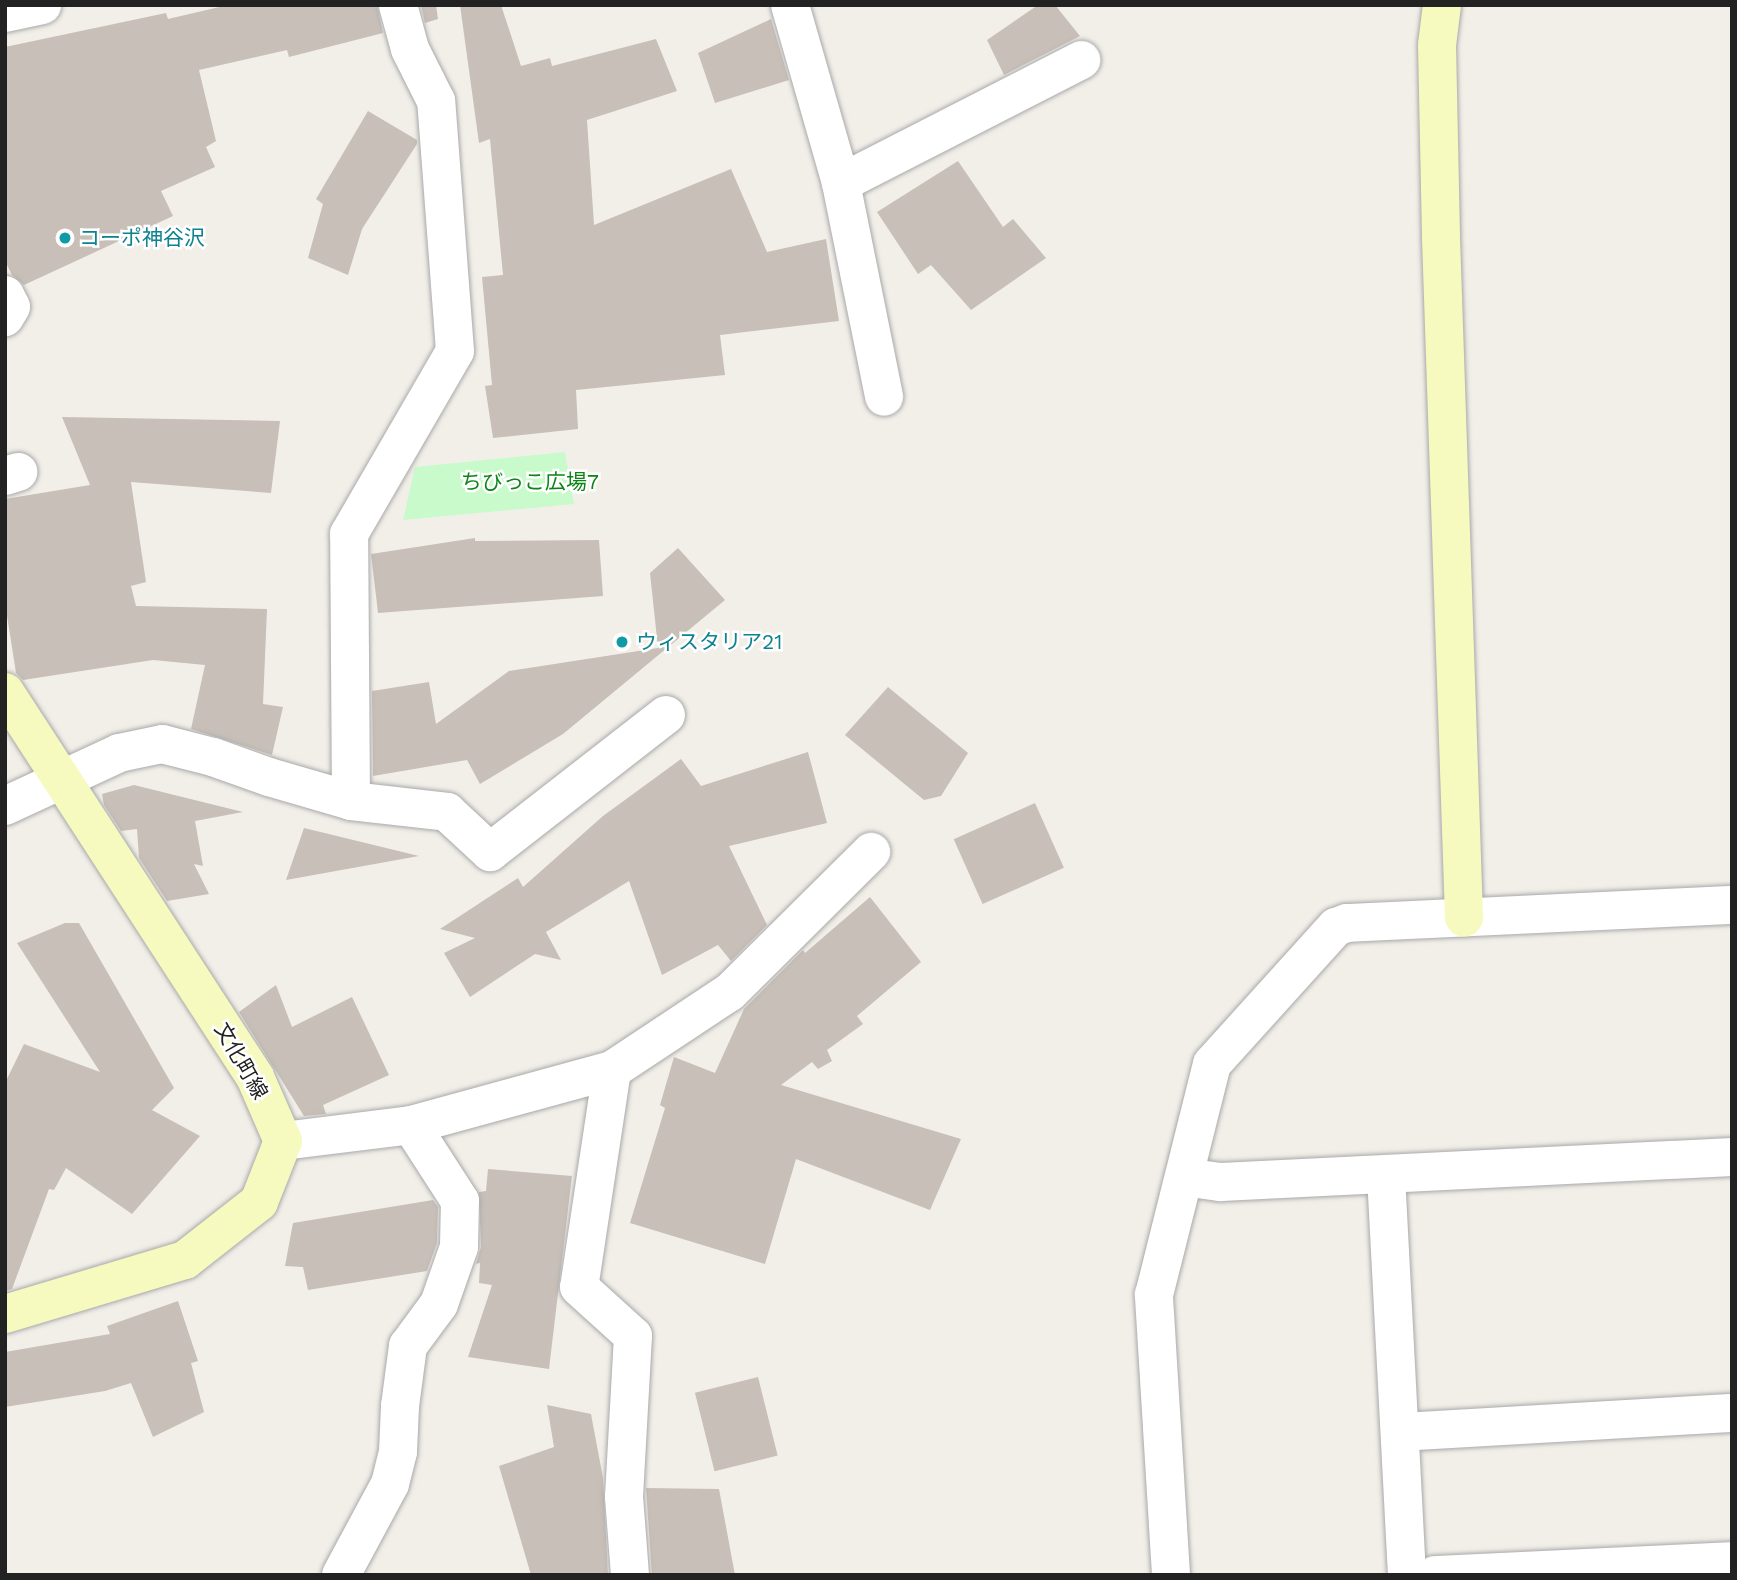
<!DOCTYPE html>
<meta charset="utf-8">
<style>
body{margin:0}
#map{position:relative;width:1737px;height:1580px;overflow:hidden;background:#f2efe9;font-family:"Work Sans","Noto Sans JP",sans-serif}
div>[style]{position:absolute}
.park>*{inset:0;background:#c8facc}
.building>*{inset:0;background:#c7bfb8;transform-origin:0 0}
.roads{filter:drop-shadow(0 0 2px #a9a9a9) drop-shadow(0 0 2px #a9a9a9)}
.street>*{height:38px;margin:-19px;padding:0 19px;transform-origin:19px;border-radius:19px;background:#fff}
.secondary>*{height:38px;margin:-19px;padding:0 19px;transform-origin:19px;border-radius:19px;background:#f7fabf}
.dots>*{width:19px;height:19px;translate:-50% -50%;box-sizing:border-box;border:4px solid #fff;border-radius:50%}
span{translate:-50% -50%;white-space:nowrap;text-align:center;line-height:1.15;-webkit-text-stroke:5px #fff;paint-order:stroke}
.culture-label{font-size:21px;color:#0d838f}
.left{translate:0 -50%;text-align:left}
.park-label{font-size:21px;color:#0c8416}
.street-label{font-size:21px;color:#222}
.frame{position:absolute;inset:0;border:7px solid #222;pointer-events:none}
</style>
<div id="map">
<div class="park">
<div style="clip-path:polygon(565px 452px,574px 504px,403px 520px,415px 467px)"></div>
</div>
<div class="building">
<div style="clip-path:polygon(228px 5px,377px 5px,383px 33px,289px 57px,287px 50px,199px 70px,216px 141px,206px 147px,215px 167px,161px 191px,173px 216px,24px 285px,12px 275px,5px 261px,5px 47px,166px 13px,168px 19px)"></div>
<div style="clip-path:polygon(421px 5px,436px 5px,438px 19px,425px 23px)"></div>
<div style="clip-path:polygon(460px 5px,501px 5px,521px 66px,550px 58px,552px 66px,656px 39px,677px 91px,587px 120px,594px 225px,731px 169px,767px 252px,826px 239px,839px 321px,720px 335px,725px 375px,576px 390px,578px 429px,493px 438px,485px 386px,492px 385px,482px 277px,503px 275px,490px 139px,479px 143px)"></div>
<div style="clip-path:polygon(1038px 5px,1055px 5px,1080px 36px,1004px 75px,987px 40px)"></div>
<div style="clip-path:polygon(771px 19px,789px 80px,715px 103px,698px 53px)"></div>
<div style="clip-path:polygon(368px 111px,417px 140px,417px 144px,362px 229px,348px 275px,308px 258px,323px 204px,316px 199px)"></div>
<div style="clip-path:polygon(958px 161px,1003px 227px,1013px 219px,1046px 258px,971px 310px,931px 265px,918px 274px,877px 212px)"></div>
<div style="clip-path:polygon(62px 417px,280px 421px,271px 493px,131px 482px,146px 582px,131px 586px,136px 606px,267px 609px,263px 704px,283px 707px,272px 755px,191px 729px,205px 665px,153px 660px,23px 680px,16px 673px,5px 603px,5px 499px,90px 485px)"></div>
<div style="clip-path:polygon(475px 538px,475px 541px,599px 540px,603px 596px,378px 613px,371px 554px)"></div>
<div style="clip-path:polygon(678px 548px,725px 600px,563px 734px,480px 784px,467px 760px,373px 776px,372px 691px,429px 682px,436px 724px,509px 671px,658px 648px,650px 573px)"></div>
<div style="clip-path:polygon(888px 687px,968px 753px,941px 796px,924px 800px,845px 735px)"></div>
<div style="clip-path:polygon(808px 752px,827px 823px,729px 846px,767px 925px,731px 961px,718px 945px,662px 975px,629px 881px,546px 932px,561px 960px,535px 954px,470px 997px,444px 953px,475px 938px,440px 929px,518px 878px,523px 887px,603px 816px,681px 759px,701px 786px)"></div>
<div style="clip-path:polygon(134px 785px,243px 812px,195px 821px,203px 866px,194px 864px,209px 894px,167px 901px,139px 858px,137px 829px,121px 831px,104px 805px,102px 794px)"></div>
<div style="left:1035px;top:803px;width:71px;height:89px;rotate:66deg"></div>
<div style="clip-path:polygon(304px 828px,419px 856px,286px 880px)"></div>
<div style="clip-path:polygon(870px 897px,921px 962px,857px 1016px,863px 1024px,827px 1050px,832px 1061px,818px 1069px,812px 1062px,781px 1085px,961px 1139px,930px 1210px,796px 1159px,765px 1264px,630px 1223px,665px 1108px,660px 1105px,674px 1057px,715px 1073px,744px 1009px,803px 950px,805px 953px)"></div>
<div style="clip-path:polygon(65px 923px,79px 923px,174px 1088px,152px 1110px,200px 1136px,132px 1214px,66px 1168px,54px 1190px,49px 1189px,12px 1289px,5px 1291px,5px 1083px,24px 1044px,100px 1072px,17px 943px)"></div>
<div style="clip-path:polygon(276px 985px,292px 1027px,352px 997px,389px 1075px,323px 1105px,326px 1114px,304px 1116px,239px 1012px)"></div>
<div style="clip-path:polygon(488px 1169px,572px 1176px,549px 1369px,468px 1357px,492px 1285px,479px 1283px,480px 1263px,476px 1264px,481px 1247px,479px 1192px,486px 1191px)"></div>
<div style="clip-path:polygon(433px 1200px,438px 1207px,437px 1243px,427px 1271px,308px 1290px,303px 1267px,285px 1266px,293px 1223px)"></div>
<div style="clip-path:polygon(178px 1301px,198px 1361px,191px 1363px,204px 1412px,153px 1437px,131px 1383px,105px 1391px,5px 1407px,5px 1352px,110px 1334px,107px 1326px)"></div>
<div style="left:758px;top:1377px;width:81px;height:65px;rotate:76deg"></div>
<div style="clip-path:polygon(547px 1405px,591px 1414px,603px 1478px,608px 1575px,531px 1575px,499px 1466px,554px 1447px)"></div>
<div style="clip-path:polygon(646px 1488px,719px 1489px,735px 1575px,652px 1575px)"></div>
</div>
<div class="roads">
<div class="street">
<div style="left:790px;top:5px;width:185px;rotate:74deg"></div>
<div style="left:841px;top:183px;width:218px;rotate:78.6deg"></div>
<div style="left:5px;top:13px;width:38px;rotate:-12deg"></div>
<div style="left:841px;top:183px;width:270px;rotate:-27.1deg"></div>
<div style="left:5px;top:295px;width:13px;rotate:63deg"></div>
<div style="left:11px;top:307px;width:12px;rotate:121deg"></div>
<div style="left:5px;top:476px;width:14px;rotate:-17deg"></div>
<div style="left:351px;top:801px;width:97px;rotate:6.5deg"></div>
<div style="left:447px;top:812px;width:59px;rotate:42.9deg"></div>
<div style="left:490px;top:852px;width:223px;rotate:-37.9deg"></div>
<div style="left:5px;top:806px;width:126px;rotate:-24.9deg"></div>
<div style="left:119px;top:753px;width:44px;rotate:-11.8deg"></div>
<div style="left:162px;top:744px;width:53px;rotate:14.3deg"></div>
<div style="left:213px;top:757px;width:59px;rotate:19.7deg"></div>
<div style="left:269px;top:777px;width:85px;rotate:16.3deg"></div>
<div style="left:351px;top:801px;width:267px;rotate:-90.4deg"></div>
<div style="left:349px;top:534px;width:211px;rotate:-59.9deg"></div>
<div style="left:455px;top:351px;width:251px;rotate:-94.3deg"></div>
<div style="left:436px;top:101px;width:58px;rotate:-116.6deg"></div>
<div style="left:410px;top:49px;width:46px;rotate:-105.3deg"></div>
<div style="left:612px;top:1070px;width:219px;rotate:98.6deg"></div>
<div style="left:579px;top:1287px;width:73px;rotate:42.2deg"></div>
<div style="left:633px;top:1336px;width:161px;rotate:93.2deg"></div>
<div style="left:624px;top:1497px;width:78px;rotate:85.6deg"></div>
<div style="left:283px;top:1141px;width:129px;rotate:-7.1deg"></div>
<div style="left:411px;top:1125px;width:208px;rotate:-15.3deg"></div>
<div style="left:612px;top:1070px;width:141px;rotate:-33.5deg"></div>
<div style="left:730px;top:992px;width:199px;rotate:-44.8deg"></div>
<div style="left:1386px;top:1175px;width:398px;rotate:87deg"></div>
<div style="left:1407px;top:1572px;width:6px;rotate:31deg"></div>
<div style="left:1184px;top:1177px;width:37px;rotate:8deg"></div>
<div style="left:1221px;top:1182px;width:512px;rotate:-2.8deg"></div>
<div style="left:1400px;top:1432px;width:333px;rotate:-3.3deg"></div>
<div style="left:341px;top:1575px;width:103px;rotate:-61.7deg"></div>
<div style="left:390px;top:1484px;width:33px;rotate:-76deg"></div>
<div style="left:398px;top:1452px;width:46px;rotate:-87.5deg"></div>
<div style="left:400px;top:1406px;width:61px;rotate:-82.4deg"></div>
<div style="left:408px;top:1346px;width:52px;rotate:-53.6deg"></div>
<div style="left:439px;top:1304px;width:60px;rotate:-70.7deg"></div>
<div style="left:459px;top:1247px;width:46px;rotate:-88.8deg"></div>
<div style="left:460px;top:1201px;width:90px;rotate:-122.8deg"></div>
<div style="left:1171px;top:1575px;width:281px;rotate:-93.5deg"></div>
<div style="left:1154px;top:1295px;width:238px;rotate:-75.9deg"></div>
<div style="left:1212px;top:1064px;width:185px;rotate:-47.9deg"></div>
<div style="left:1336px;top:927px;width:12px;rotate:-20deg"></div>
<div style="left:1347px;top:923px;width:385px;rotate:-2.7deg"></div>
<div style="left:1435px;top:1575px;width:297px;rotate:-2.7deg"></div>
</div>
<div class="secondary">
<div style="left:1442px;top:5px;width:40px;rotate:97.1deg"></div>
<div style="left:1437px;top:45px;width:193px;rotate:88.8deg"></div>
<div style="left:1441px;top:238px;width:680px;rotate:88.06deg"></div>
<div style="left:5px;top:692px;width:459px;rotate:57deg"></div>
<div style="left:255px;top:1077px;width:70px;rotate:66.4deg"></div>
<div style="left:283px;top:1141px;width:66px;rotate:111.5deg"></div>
<div style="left:259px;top:1202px;width:94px;rotate:141.9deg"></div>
<div style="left:185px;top:1260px;width:188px;rotate:163.3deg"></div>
</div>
</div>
<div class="dots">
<div style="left:65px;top:238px;background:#0f9aa8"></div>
<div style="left:622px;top:642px;background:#0f9aa8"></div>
</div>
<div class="culture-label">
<span class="left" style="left:79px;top:238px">コーポ神谷沢</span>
<span class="left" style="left:636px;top:642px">ウィスタリア21</span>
</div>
<div class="park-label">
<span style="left:530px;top:482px">ちびっこ広場7</span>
</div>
<div class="street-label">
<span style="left:241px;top:1061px;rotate:60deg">文化町線</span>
</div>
<div class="frame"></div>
</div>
